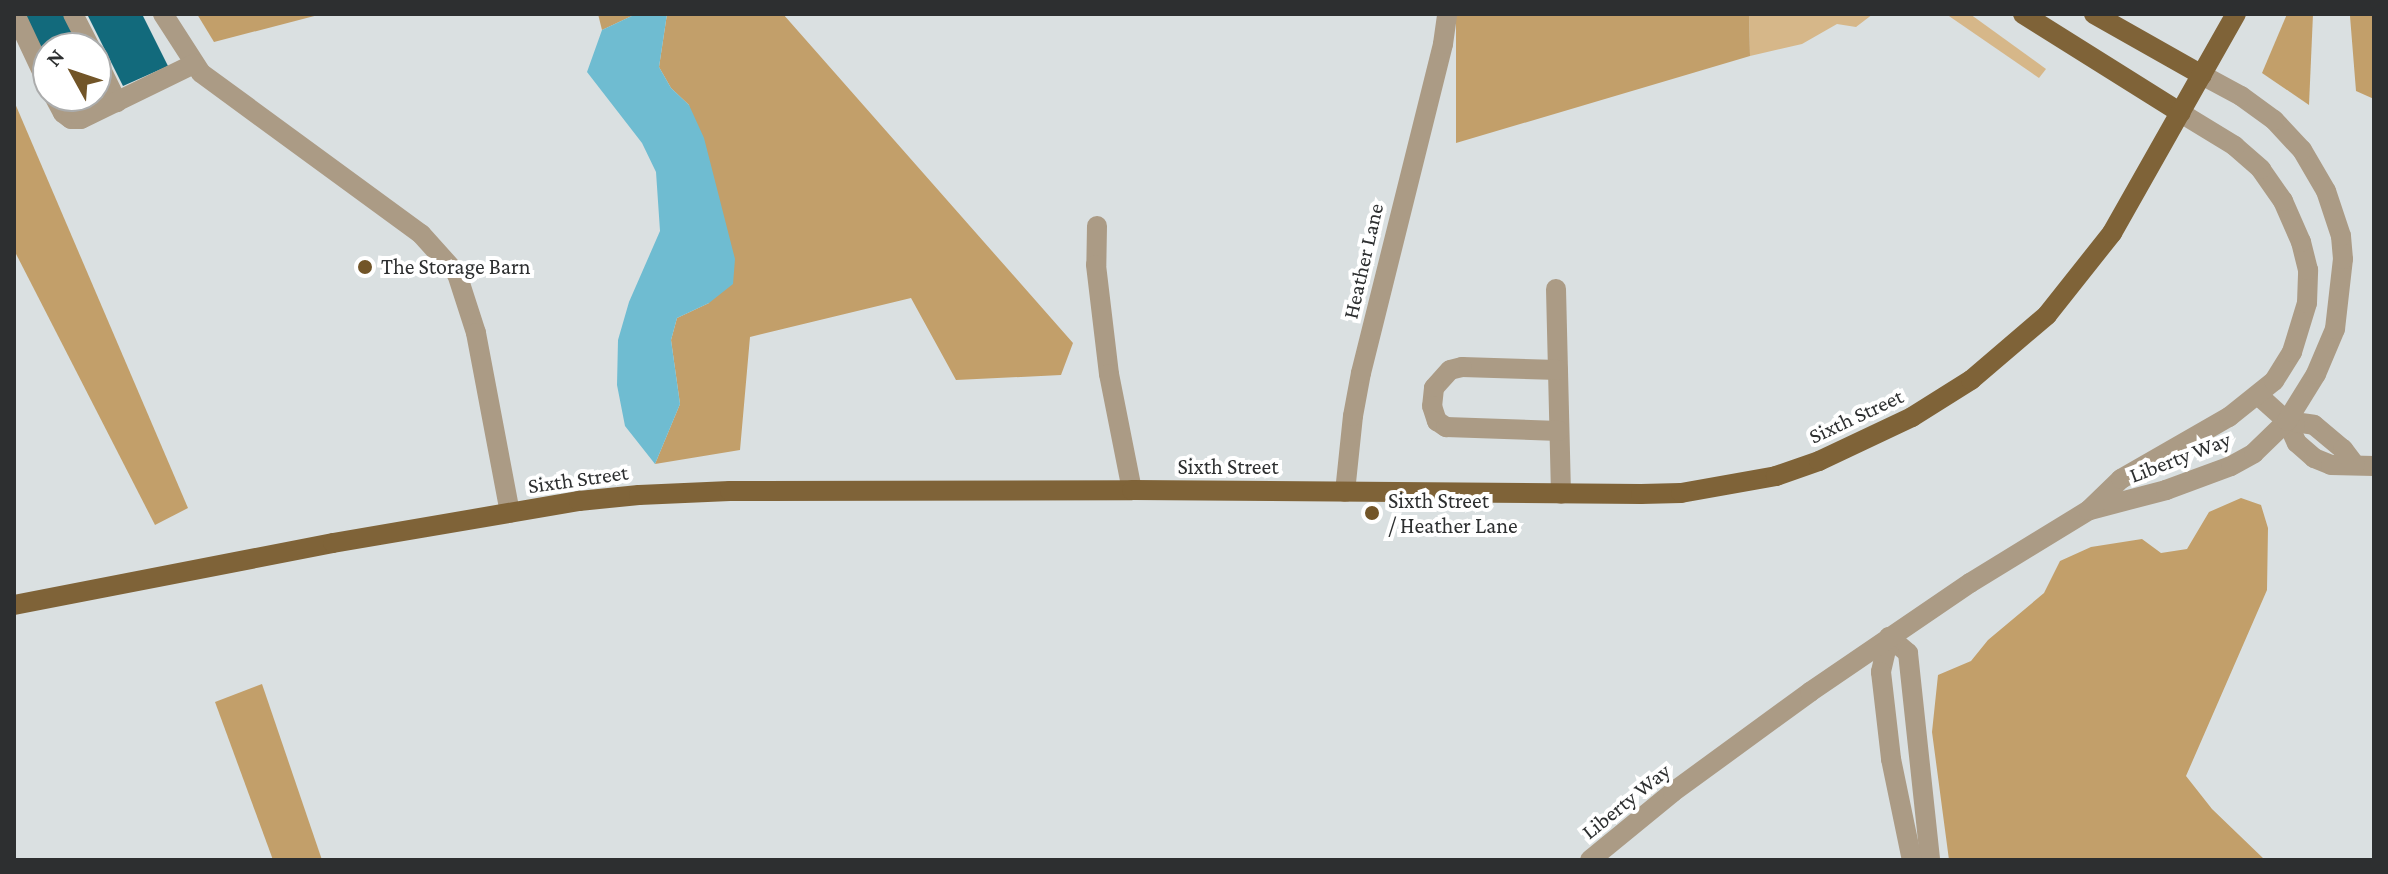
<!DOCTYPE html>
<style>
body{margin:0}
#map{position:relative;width:2388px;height:874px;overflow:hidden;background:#dae0e1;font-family:"Crimson Pro",serif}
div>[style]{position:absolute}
.green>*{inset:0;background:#d6b789}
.forest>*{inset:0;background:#c29f6a}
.water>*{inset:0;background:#6fbcd1}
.building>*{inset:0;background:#126a7c}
.minor>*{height:20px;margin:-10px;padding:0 10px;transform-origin:10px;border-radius:10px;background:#ab9b85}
.major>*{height:20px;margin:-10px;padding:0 10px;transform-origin:10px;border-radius:10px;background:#7f6338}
.dots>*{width:22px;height:22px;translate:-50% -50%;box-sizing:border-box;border:4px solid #fff;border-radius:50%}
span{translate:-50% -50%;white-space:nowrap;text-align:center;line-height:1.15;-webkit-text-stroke:8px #fff;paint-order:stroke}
.street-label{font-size:22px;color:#2d2f30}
.poi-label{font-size:22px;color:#2d2f30}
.left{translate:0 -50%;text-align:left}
.frame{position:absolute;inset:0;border:16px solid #2d2f30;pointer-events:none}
.north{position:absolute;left:32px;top:32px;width:80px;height:80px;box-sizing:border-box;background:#fff;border:2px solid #abacac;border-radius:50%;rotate:310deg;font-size:22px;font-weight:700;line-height:32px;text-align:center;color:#2d2f30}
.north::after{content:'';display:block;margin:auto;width:28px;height:36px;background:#725528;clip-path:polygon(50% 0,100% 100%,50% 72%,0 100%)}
</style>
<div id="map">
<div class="green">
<div style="clip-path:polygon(1749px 14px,1873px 14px,1856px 27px,1837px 24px,1802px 44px,1750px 56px)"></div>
<div style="clip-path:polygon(1946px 14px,1970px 14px,2046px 69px,2039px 78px)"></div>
</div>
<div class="forest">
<div style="clip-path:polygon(197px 14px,322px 14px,214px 42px)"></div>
<div style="clip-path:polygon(598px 14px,636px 14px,602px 30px)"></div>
<div style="clip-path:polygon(667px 14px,783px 14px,1073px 343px,1061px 375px,956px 380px,911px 298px,750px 337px,740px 450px,655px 464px,680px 404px,671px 340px,677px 318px,709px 303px,689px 105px,671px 88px,659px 67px)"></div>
<div style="clip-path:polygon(1456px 14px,1749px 14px,1750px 56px,1456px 143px)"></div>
<div style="clip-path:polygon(2287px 14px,2313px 14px,2309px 105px,2262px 73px)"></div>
<div style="clip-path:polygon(2346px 14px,2374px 14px,2374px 99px,2356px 91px,2350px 16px)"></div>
<div style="clip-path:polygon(14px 101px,188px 508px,155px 525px,14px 250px)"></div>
<div style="clip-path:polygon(2241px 498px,2261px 505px,2268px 528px,2267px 590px,2186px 776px,2212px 809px,2265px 860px,1949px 860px,1932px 732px,1938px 675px,1971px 661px,1988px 640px,2044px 593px,2060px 561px,2091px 547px,2142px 539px,2161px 553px,2187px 549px,2209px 512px)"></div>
<div style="clip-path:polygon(262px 684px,322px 860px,273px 860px,215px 702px)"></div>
</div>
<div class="water">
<div style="clip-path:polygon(636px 14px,667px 14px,659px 67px,671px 88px,689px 105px,704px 138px,735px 259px,733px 284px,709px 303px,677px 318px,671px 340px,680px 404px,655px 464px,625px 426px,617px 385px,618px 340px,629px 302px,660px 231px,656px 172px,642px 143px,587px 72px,602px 30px)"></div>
</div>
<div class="building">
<div style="clip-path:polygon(24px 14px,63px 14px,80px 48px,48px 48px,48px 63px)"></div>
<div style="clip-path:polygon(87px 14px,142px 14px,168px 66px,123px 86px)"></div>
<div style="clip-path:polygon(96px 80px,104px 96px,72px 112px,64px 96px,96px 96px)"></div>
</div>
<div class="minor">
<div style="left:15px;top:14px;width:77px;rotate:64.8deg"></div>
<div style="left:73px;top:14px;width:38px;rotate:63deg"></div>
<div style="left:163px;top:14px;width:70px;rotate:57.2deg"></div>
<div style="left:201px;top:73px;width:273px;rotate:36.2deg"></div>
<div style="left:421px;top:234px;width:54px;rotate:48deg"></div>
<div style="left:457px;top:274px;width:62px;rotate:72.1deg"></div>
<div style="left:476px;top:333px;width:183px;rotate:79.3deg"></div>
<div style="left:96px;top:59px;width:48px;rotate:64deg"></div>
<div style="left:54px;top:96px;width:19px;rotate:62deg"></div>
<div style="left:63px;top:113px;width:10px;rotate:37deg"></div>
<div style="left:71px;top:119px;width:10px"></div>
<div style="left:81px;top:119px;width:126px;rotate:-26deg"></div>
<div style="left:1097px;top:226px;width:39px;rotate:91deg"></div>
<div style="left:1096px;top:265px;width:110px;rotate:83.2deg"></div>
<div style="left:1109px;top:374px;width:118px;rotate:78.8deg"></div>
<div style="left:1556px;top:289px;width:205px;rotate:88.6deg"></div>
<div style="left:1558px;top:370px;width:96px;rotate:-178.2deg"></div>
<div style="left:1462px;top:367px;width:12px;rotate:166deg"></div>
<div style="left:1450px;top:370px;width:24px;rotate:132deg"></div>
<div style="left:1434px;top:388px;width:18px;rotate:96deg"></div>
<div style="left:1432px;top:406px;width:16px;rotate:72deg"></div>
<div style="left:1437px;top:421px;width:11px;rotate:34deg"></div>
<div style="left:1446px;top:427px;width:113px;rotate:2deg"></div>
<div style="left:2259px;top:396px;width:38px;rotate:42deg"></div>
<div style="left:2287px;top:421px;width:24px;rotate:66deg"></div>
<div style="left:2297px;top:443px;width:23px;rotate:41deg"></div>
<div style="left:2314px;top:458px;width:18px;rotate:22deg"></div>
<div style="left:2331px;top:465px;width:43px;rotate:1.3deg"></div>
<div style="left:2287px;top:421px;width:27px;rotate:8deg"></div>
<div style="left:2314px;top:425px;width:38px;rotate:40deg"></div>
<div style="left:2343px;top:449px;width:20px;rotate:53deg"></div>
<div style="left:1345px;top:492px;width:76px;rotate:-84deg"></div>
<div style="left:1353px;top:416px;width:44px;rotate:-79.5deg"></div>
<div style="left:1361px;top:373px;width:339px;rotate:-76deg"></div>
<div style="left:1443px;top:44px;width:30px;rotate:-82deg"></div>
<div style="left:2090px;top:510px;width:79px;rotate:-14.7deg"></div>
<div style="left:2166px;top:490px;width:69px;rotate:-20.3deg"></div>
<div style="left:2231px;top:466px;width:26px;rotate:-29deg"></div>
<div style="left:2254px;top:453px;width:46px;rotate:-44.1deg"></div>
<div style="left:2287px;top:421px;width:55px;rotate:-58.3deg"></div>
<div style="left:2316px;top:374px;width:49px;rotate:-67.1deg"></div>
<div style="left:2335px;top:329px;width:70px;rotate:-83.5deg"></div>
<div style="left:2343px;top:259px;width:23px;rotate:-95deg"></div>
<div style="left:2341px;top:236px;width:47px;rotate:-108.4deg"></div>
<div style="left:2326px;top:191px;width:48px;rotate:-120.3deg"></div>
<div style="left:2302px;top:150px;width:41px;rotate:-133deg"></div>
<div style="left:2274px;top:120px;width:41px;rotate:-144deg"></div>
<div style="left:2241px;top:96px;width:44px;rotate:-151.7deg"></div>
<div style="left:1889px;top:637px;width:25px;rotate:40deg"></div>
<div style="left:1908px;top:653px;width:208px;rotate:83.9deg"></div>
<div style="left:1889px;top:637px;width:36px;rotate:103deg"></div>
<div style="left:1881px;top:672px;width:88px;rotate:83.4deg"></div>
<div style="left:1891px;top:759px;width:103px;rotate:78.3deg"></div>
<div style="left:1590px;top:860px;width:107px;rotate:-39.3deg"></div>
<div style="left:1673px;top:792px;width:170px;rotate:-36.1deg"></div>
<div style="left:1810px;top:692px;width:194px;rotate:-34.3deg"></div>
<div style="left:1970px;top:583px;width:140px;rotate:-31.5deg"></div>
<div style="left:2089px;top:510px;width:45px;rotate:-44.1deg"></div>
<div style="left:2121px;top:479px;width:125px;rotate:-29.9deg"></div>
<div style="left:2229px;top:417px;width:58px;rotate:-38.7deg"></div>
<div style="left:2274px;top:381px;width:34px;rotate:-58deg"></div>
<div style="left:2292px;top:352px;width:51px;rotate:-73deg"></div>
<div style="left:2307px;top:303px;width:33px;rotate:-88deg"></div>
<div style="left:2308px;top:270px;width:29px;rotate:-104deg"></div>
<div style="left:2301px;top:242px;width:45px;rotate:-113.7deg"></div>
<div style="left:2283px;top:201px;width:39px;rotate:-125deg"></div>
<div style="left:2261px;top:169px;width:35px;rotate:-139deg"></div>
<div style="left:2235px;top:146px;width:63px;rotate:-148.6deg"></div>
</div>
<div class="major">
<div style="left:2023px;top:14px;width:186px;rotate:32.1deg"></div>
<div style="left:2094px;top:14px;width:124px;rotate:29.5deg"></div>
<div style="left:14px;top:605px;width:325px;rotate:-11deg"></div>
<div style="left:333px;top:543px;width:250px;rotate:-9.7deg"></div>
<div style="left:579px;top:501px;width:60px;rotate:-5.7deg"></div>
<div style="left:639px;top:495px;width:91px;rotate:-2.5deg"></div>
<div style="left:730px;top:491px;width:402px;rotate:-0.1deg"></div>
<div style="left:1132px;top:490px;width:509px;rotate:0.45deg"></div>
<div style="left:1641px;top:494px;width:40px;rotate:-1.4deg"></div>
<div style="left:1681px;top:493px;width:97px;rotate:-10.1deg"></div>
<div style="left:1776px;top:476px;width:46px;rotate:-19.2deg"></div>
<div style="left:1819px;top:461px;width:103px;rotate:-25.3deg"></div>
<div style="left:1912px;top:417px;width:70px;rotate:-32.1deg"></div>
<div style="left:1971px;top:380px;width:100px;rotate:-40.5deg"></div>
<div style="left:2047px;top:315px;width:105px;rotate:-51.6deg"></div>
<div style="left:2112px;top:233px;width:252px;rotate:-60.5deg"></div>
</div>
<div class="dots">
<div style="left:365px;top:267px;background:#725528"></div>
<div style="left:1372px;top:513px;background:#725528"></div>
</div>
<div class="street-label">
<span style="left:1363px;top:261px;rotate:-77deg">Heather Lane</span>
<span style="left:1856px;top:416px;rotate:-25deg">Sixth Street</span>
<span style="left:2180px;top:457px;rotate:-21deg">Liberty Way</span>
<span style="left:1228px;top:467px">Sixth Street</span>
<span style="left:578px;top:479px;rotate:-8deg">Sixth Street</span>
<span style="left:1626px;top:801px;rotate:-39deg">Liberty Way</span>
</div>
<div class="poi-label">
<span class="left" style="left:381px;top:267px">The Storage Barn</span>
<span class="left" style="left:1388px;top:513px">Sixth Street<br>/ Heather Lane</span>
</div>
<div class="frame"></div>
<div class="north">N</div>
</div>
